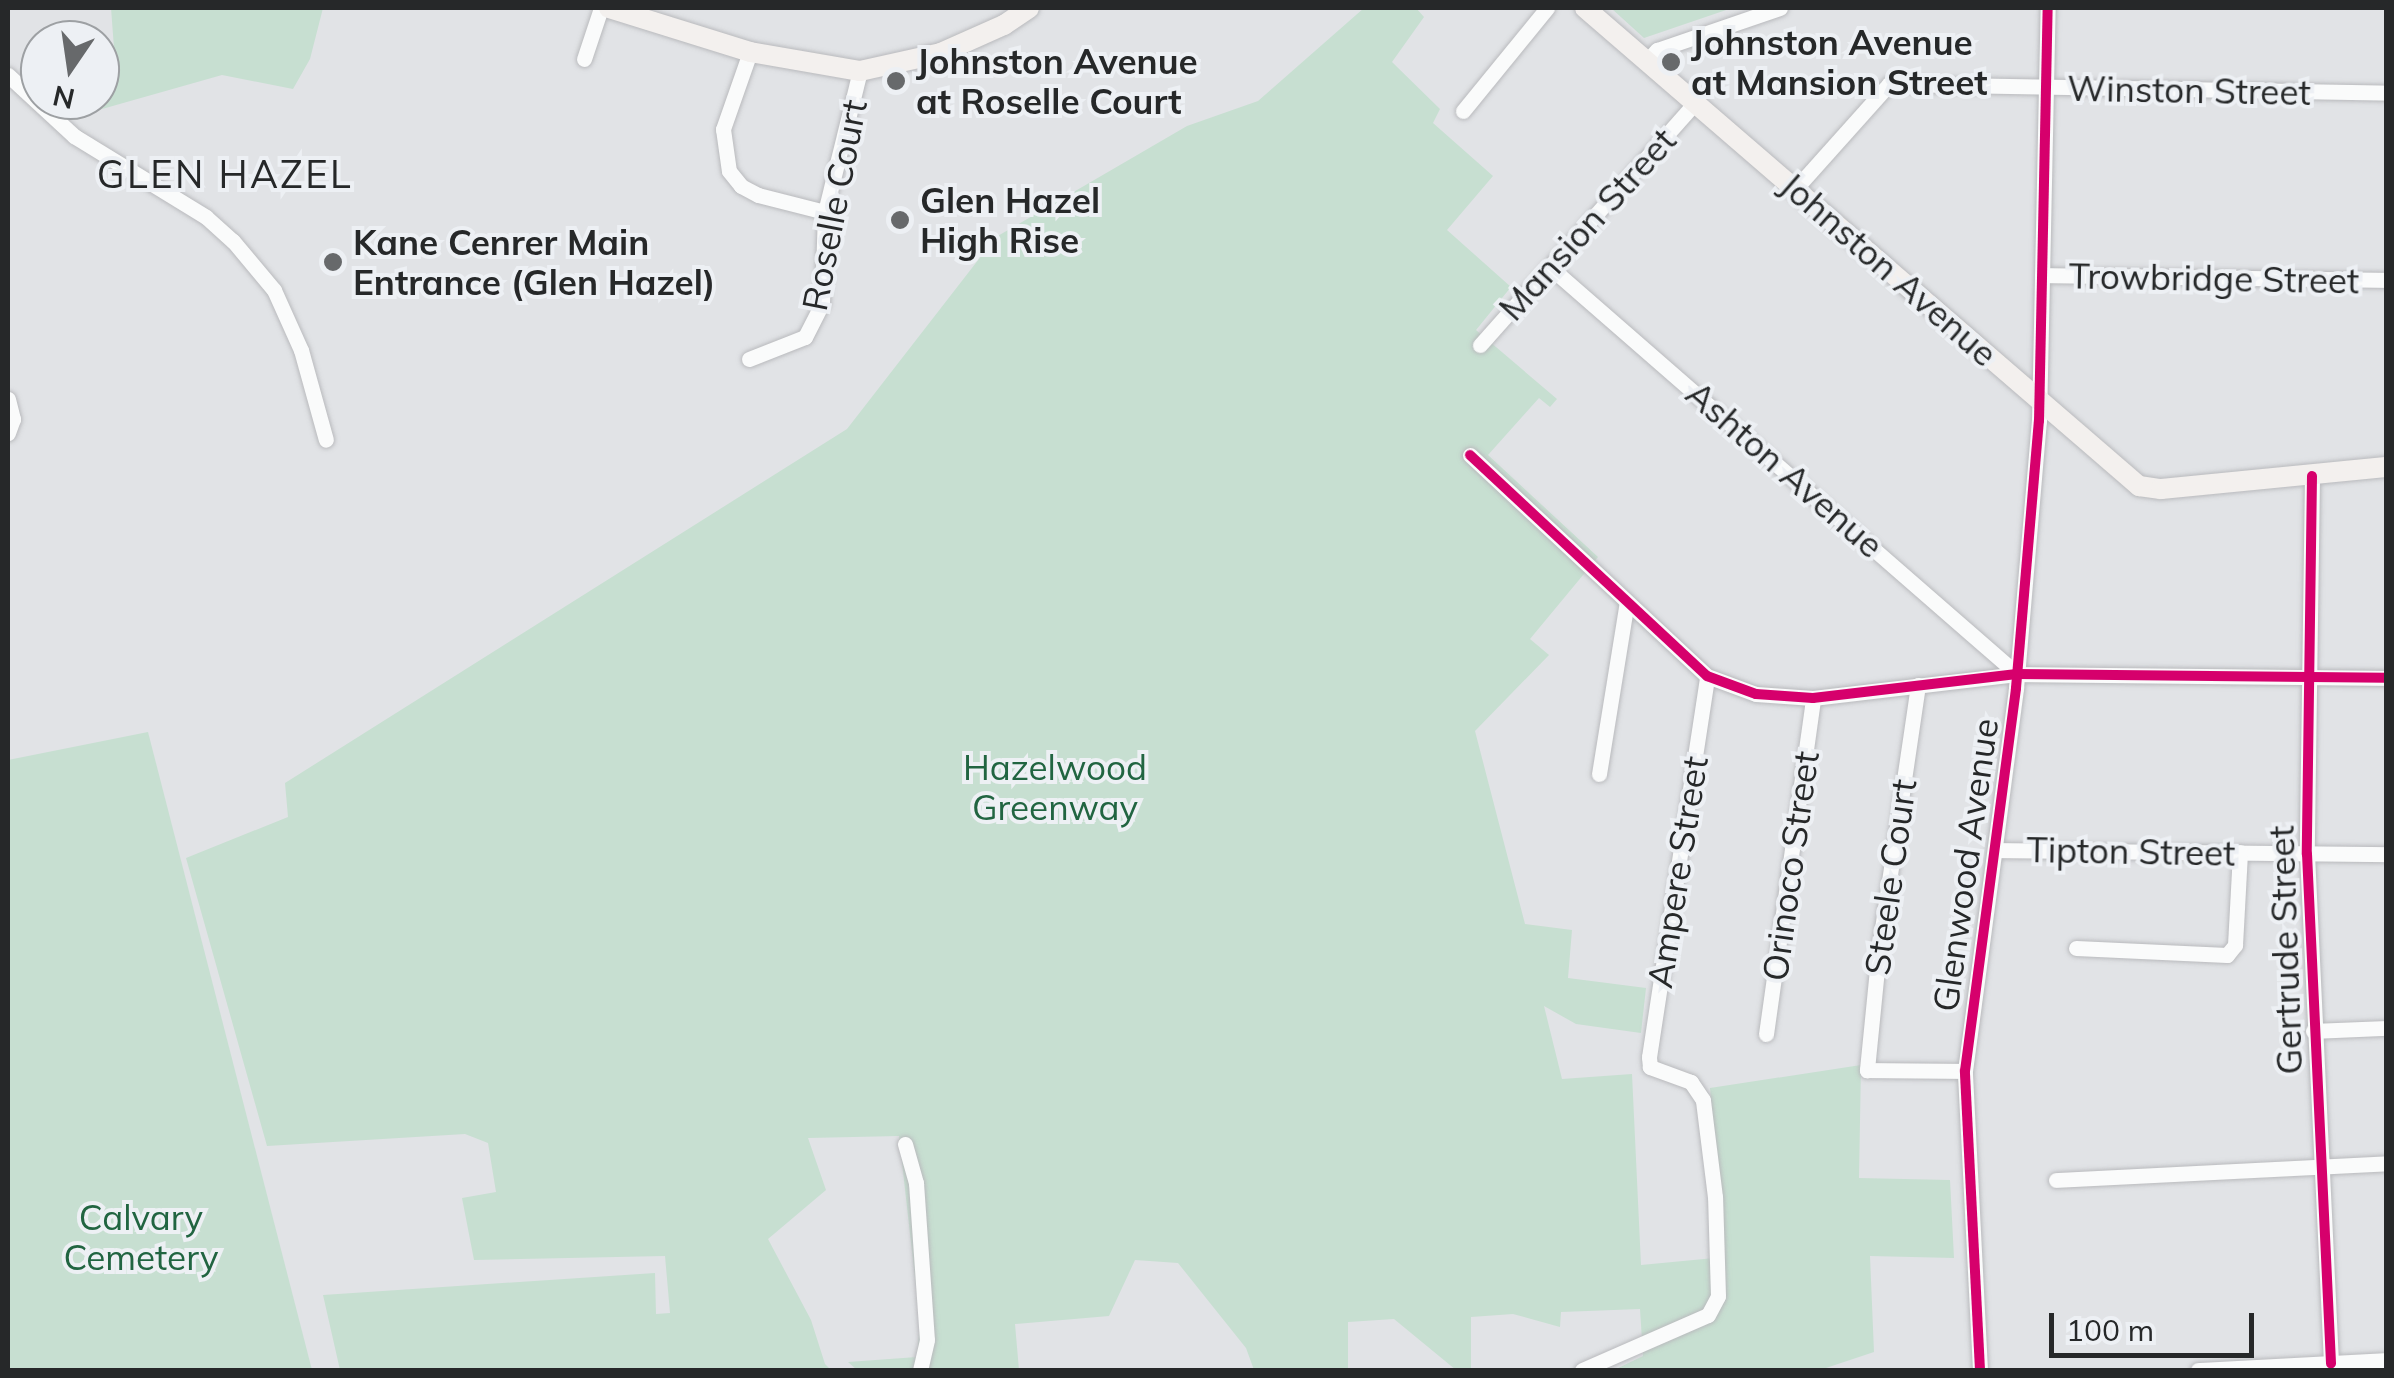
<!DOCTYPE html>
<style>
body{margin:0}
#map{position:relative;width:2394px;height:1378px;overflow:hidden;background:#e1e3e6;font-family:Mulish,sans-serif}
div>[style]{position:absolute}
.green>*{inset:0;background:#c7dfd1}
.roads{filter:drop-shadow(0 0 2px #b9babd) drop-shadow(0 0 2px #b9babd)}
.street>*{height:15px;margin:-7.5px;padding:0 7.5px;transform-origin:7.5px;border-radius:7.5px;background:#fafbfb}
.secondary>*{height:20px;margin:-10px;padding:0 10px;transform-origin:10px;border-radius:10px;background:#f3f0ee}
.cycleway>*{height:10px;margin:-5px;padding:0 5px;transform-origin:5px;border-radius:5px;background:#d6006c}
.dots>*{width:28px;height:28px;translate:-50% -50%;box-sizing:border-box;border:5px solid #edf0f4;border-radius:50%}
span{translate:-50% -50%;white-space:nowrap;text-align:center;line-height:1.15;-webkit-text-stroke:8px #edf0f4;paint-order:stroke}
.poi-label{font-size:35px;color:#262829;font-weight:700}
.left{translate:0 -50%;text-align:left}
.street-label{font-size:35px;color:#262829}
.park-label{font-size:35px;color:#216541}
.neighbourhood-label{font-size:38px;color:#262829;letter-spacing:2.5px}
.frame{position:absolute;inset:0;border:10px solid #262829;pointer-events:none}
.north{position:absolute;left:20px;top:20px;width:100px;height:100px;box-sizing:border-box;background:#edf0f4;border:2px solid #9da0a3;border-radius:50%;rotate:193deg;font-size:28px;font-weight:700;line-height:40px;text-align:center;color:#262829}
.north::after{content:'';display:block;margin:auto;width:35px;height:45px;background:#67696b;clip-path:polygon(50% 0,100% 100%,50% 72%,0 100%)}
.scale{position:absolute;left:2049px;top:1313px;width:205px;height:45px;box-sizing:border-box;border:5px solid #262829;border-top:0;padding-left:12px;font-size:30px;line-height:35px;white-space:nowrap;color:#262829;-webkit-text-stroke:8px #edf0f4;paint-order:stroke}
</style>
<div id="map">
<div class="green">
<div style="clip-path:polygon(111px 8px,323px 8px,310px 59px,293px 89px,222px 75px,95px 111px,62px 100px,100px 100px,100px 60px,105px 61px,114px 48px)"></div>
<div style="clip-path:polygon(1364px 8px,1416px 8px,1424px 17px,1392px 62px,1440px 109px,1433px 123px,1493px 176px,1447px 230px,1511px 287px,1476px 330px,1557px 399px,1550px 407px,1539px 398px,1488px 455px,1598px 557px,1530px 639px,1549px 655px,1475px 731px,1525px 924px,1572px 930px,1568px 978px,1646px 988px,1641px 1033px,1576px 1024px,1544px 1006px,1562px 1079px,1632px 1074px,1641px 1265px,1725px 1257px,1710px 1088px,1861px 1065px,1859px 1178px,1950px 1180px,1954px 1258px,1870px 1256px,1874px 1352px,1820px 1370px,1614px 1370px,1643px 1356px,1640px 1309px,1561px 1312px,1560px 1327px,1513px 1314px,1471px 1317px,1471px 1370px,1456px 1370px,1394px 1319px,1348px 1322px,1348px 1370px,1254px 1370px,1246px 1348px,1178px 1263px,1135px 1260px,1109px 1316px,1015px 1324px,1019px 1370px,857px 1370px,848px 1362px,917px 1357px,920px 1322px,899px 1136px,808px 1138px,826px 1190px,768px 1239px,811px 1320px,825px 1364px,831px 1370px,340px 1370px,323px 1295px,655px 1273px,656px 1314px,670px 1313px,665px 1256px,474px 1260px,462px 1198px,496px 1192px,488px 1143px,465px 1134px,267px 1146px,186px 858px,288px 817px,285px 783px,847px 429px,996px 237px,1187px 126px,1258px 101px)"></div>
<div style="clip-path:polygon(1611px 8px,1732px 8px,1644px 38px)"></div>
<div style="clip-path:polygon(148px 732px,312px 1370px,8px 1370px,8px 760px)"></div>
</div>
<div class="roads">
<div class="street">
<div style="left:750px;top:52px;width:82px;rotate:109.3deg"></div>
<div style="left:723px;top:129px;width:42px;rotate:81.9deg"></div>
<div style="left:729px;top:171px;width:19px;rotate:51deg"></div>
<div style="left:741px;top:186px;width:19px;rotate:28deg"></div>
<div style="left:758px;top:195px;width:69px;rotate:14.2deg"></div>
<div style="left:584px;top:59px;width:54px;rotate:-71.6deg"></div>
<div style="left:1647px;top:61px;width:15px;rotate:-48deg"></div>
<div style="left:1657px;top:50px;width:130px;rotate:-18.9deg"></div>
<div style="left:8px;top:75px;width:90px;rotate:42.7deg"></div>
<div style="left:74px;top:136px;width:155px;rotate:31.5deg"></div>
<div style="left:206px;top:217px;width:36px;rotate:42deg"></div>
<div style="left:233px;top:241px;width:64px;rotate:50.1deg"></div>
<div style="left:274px;top:290px;width:66px;rotate:65.8deg"></div>
<div style="left:301px;top:350px;width:93px;rotate:74.5deg"></div>
<div style="left:1463px;top:111px;width:133px;rotate:-50.8deg"></div>
<div style="left:1797px;top:187px;width:138px;rotate:-48.2deg"></div>
<div style="left:1889px;top:84px;width:497px;rotate:1deg"></div>
<div style="left:1551px;top:268px;width:618px;rotate:41.06deg"></div>
<div style="left:2042px;top:275px;width:344px;rotate:0.8deg"></div>
<div style="left:1480px;top:345px;width:324px;rotate:-48.4deg"></div>
<div style="left:749px;top:359px;width:60px;rotate:-21.4deg"></div>
<div style="left:805px;top:337px;width:38px;rotate:-63deg"></div>
<div style="left:822px;top:303px;width:91px;rotate:-88.1deg"></div>
<div style="left:825px;top:212px;width:145px;rotate:-76.1deg"></div>
<div style="left:8px;top:399px;width:21px;rotate:76deg"></div>
<div style="left:13px;top:419px;width:15px;rotate:110deg"></div>
<div style="left:1470px;top:455px;width:324px;rotate:43deg"></div>
<div style="left:1707px;top:676px;width:52px;rotate:20.2deg"></div>
<div style="left:1756px;top:694px;width:57px;rotate:4deg"></div>
<div style="left:1813px;top:698px;width:205px;rotate:-6.7deg"></div>
<div style="left:2017px;top:674px;width:369px;rotate:0.6deg"></div>
<div style="left:2312px;top:476px;width:378px;rotate:90.8deg"></div>
<div style="left:2307px;top:854px;width:510px;rotate:87.3deg"></div>
<div style="left:1918px;top:685px;width:267px;rotate:98.4deg"></div>
<div style="left:1879px;top:949px;width:122px;rotate:95.7deg"></div>
<div style="left:1867px;top:1070px;width:98px;rotate:0.6deg"></div>
<div style="left:1599px;top:774px;width:174px;rotate:-80.8deg"></div>
<div style="left:1996px;top:850px;width:390px;rotate:0.6deg"></div>
<div style="left:2076px;top:948px;width:151px;rotate:2.7deg"></div>
<div style="left:2227px;top:955px;width:13px;rotate:-51deg"></div>
<div style="left:2235px;top:945px;width:93px;rotate:-86.9deg"></div>
<div style="left:2313px;top:1031px;width:73px;rotate:-2.4deg"></div>
<div style="left:1766px;top:1034px;width:339px;rotate:-82deg"></div>
<div style="left:905px;top:1144px;width:41px;rotate:74.2deg"></div>
<div style="left:916px;top:1183px;width:157px;rotate:86deg"></div>
<div style="left:927px;top:1340px;width:31px;rotate:103deg"></div>
<div style="left:2056px;top:1180px;width:330px;rotate:-2.9deg"></div>
<div style="left:1582px;top:1370px;width:137px;rotate:-23.6deg"></div>
<div style="left:1708px;top:1315px;width:21px;rotate:-62deg"></div>
<div style="left:1718px;top:1296px;width:99px;rotate:-91.7deg"></div>
<div style="left:1715px;top:1197px;width:98px;rotate:-97.1deg"></div>
<div style="left:1703px;top:1100px;width:22px;rotate:-124deg"></div>
<div style="left:1691px;top:1082px;width:44px;rotate:-159.9deg"></div>
<div style="left:1650px;top:1067px;width:10px;rotate:-96deg"></div>
<div style="left:1649px;top:1057px;width:385px;rotate:-81.3deg"></div>
<div style="left:1980px;top:1370px;width:299px;rotate:-92.9deg"></div>
<div style="left:1965px;top:1071px;width:386px;rotate:-82.4deg"></div>
<div style="left:2016px;top:688px;width:268px;rotate:-85.1deg"></div>
<div style="left:2039px;top:421px;width:413px;rotate:-88.8deg"></div>
<div style="left:2198px;top:1370px;width:188px;rotate:-3deg"></div>
</div>
<div class="secondary">
<div style="left:609px;top:8px;width:148px;rotate:17.3deg"></div>
<div style="left:750px;top:52px;width:112px;rotate:9.8deg"></div>
<div style="left:860px;top:71px;width:83px;rotate:-12.5deg"></div>
<div style="left:941px;top:53px;width:69px;rotate:-24deg"></div>
<div style="left:1004px;top:25px;width:30px;rotate:-34deg"></div>
<div style="left:1585px;top:8px;width:732px;rotate:40.79deg"></div>
<div style="left:2139px;top:486px;width:22px;rotate:8deg"></div>
<div style="left:2161px;top:489px;width:226px;rotate:-5.6deg"></div>
</div>
</div>
<div class="cycleway">
<div style="left:1470px;top:455px;width:324px;rotate:43deg"></div>
<div style="left:1707px;top:676px;width:52px;rotate:20.2deg"></div>
<div style="left:1756px;top:694px;width:57px;rotate:4deg"></div>
<div style="left:1813px;top:698px;width:205px;rotate:-6.7deg"></div>
<div style="left:2017px;top:674px;width:369px;rotate:0.6deg"></div>
<div style="left:2312px;top:476px;width:378px;rotate:90.8deg"></div>
<div style="left:2307px;top:854px;width:510px;rotate:87.3deg"></div>
<div style="left:1980px;top:1370px;width:299px;rotate:-92.9deg"></div>
<div style="left:1965px;top:1071px;width:386px;rotate:-82.4deg"></div>
<div style="left:2016px;top:688px;width:268px;rotate:-85.1deg"></div>
<div style="left:2039px;top:421px;width:413px;rotate:-88.8deg"></div>
</div>
<div class="dots">
<div style="left:1671px;top:62px;background:#67696b"></div>
<div style="left:896px;top:81px;background:#67696b"></div>
<div style="left:900px;top:220px;background:#67696b"></div>
<div style="left:333px;top:262px;background:#67696b"></div>
</div>
<div class="poi-label">
<span class="left" style="left:1691px;top:62px">Johnston Avenue<br>at Mansion Street</span>
<span class="left" style="left:916px;top:81px">Johnston Avenue<br>at Roselle Court</span>
<span class="left" style="left:920px;top:220px">Glen Hazel<br>High Rise</span>
<span class="left" style="left:353px;top:262px">Kane Cenrer Main<br>Entrance (Glen Hazel)</span>
</div>
<div class="street-label">
<span style="left:2189px;top:90px;rotate:1deg">Winston Street</span>
<span style="left:834px;top:205px;rotate:-79deg">Roselle Court</span>
<span style="left:1587px;top:224px;rotate:-48deg">Mansion Street</span>
<span style="left:1889px;top:269px;rotate:41deg">Johnston Avenue</span>
<span style="left:2214px;top:278px;rotate:1deg">Trowbridge Street</span>
<span style="left:1785px;top:469px;rotate:41deg">Ashton Avenue</span>
<span style="left:2131px;top:851px;rotate:1deg">Tipton Street</span>
<span style="left:1965px;top:865px;rotate:-82deg">Glenwood Avenue</span>
<span style="left:1790px;top:866px;rotate:-82deg">Orinoco Street</span>
<span style="left:1677px;top:872px;rotate:-81deg">Ampere Street</span>
<span style="left:1890px;top:877px;rotate:-82deg">Steele Court</span>
<span style="left:2285px;top:950px;rotate:-92deg">Gertrude Street</span>
</div>
<div class="park-label">
<span style="left:1055px;top:787px">Hazelwood<br>Greenway</span>
<span style="left:141px;top:1237px">Calvary<br>Cemetery</span>
</div>
<div class="neighbourhood-label">
<span style="left:225px;top:175px">GLEN HAZEL</span>
</div>
<div class="frame"></div>
<div class="north">N</div>
<div class="scale">100 m</div>
</div>
